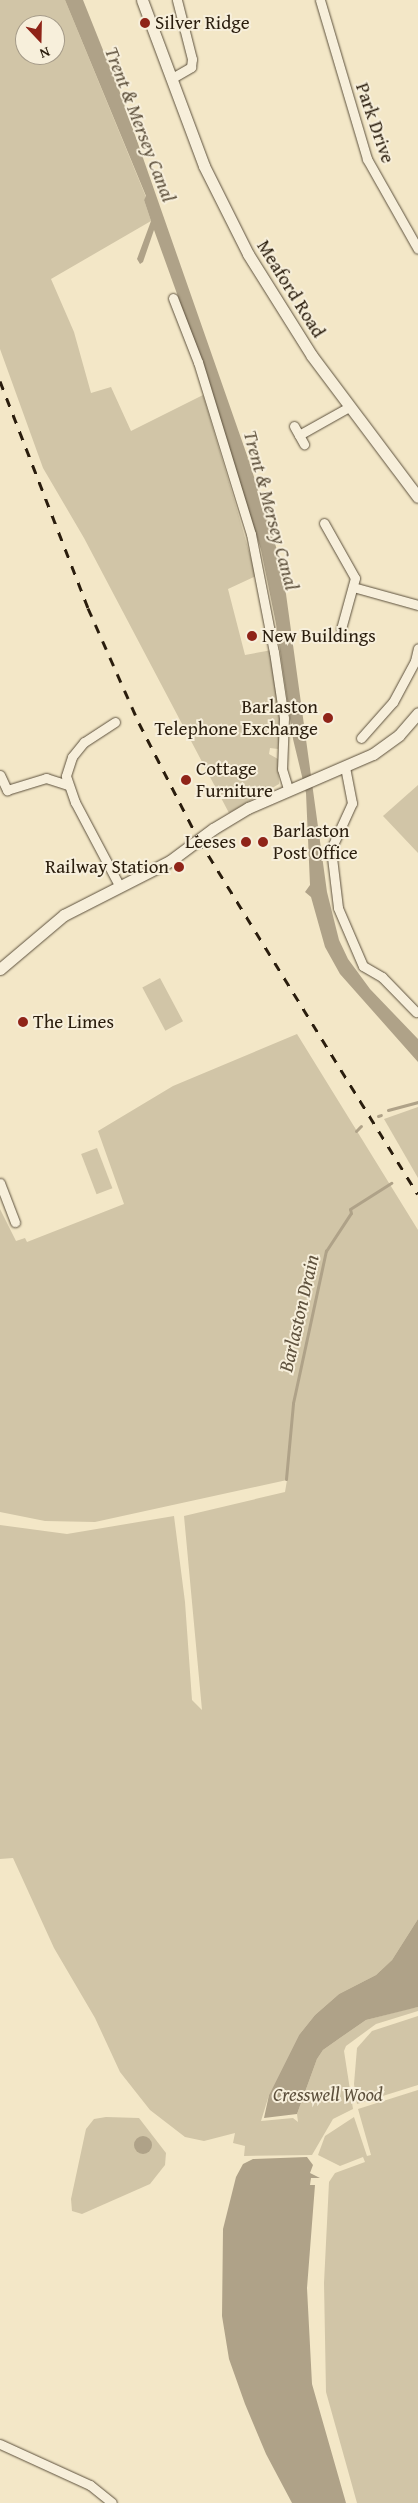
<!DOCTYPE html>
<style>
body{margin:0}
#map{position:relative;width:418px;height:2503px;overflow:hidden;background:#f3e7c7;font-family:"Gentium Book Plus",serif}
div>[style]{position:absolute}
.green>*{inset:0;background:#d1c5a7;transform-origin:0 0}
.water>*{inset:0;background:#afa288}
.round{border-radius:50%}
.stream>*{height:3px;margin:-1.5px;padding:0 1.5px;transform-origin:1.5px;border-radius:1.5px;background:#afa288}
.roads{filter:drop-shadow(0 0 1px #5c503c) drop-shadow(0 0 1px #5c503c)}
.minor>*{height:9px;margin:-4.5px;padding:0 4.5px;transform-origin:4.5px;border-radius:4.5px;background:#f7efdb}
.tertiary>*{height:11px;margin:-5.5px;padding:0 5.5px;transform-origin:5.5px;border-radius:5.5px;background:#f7efdb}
.rail>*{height:3px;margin-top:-1.5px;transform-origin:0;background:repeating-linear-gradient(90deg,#2a1d0d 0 9px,transparent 0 18px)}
.dots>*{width:14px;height:14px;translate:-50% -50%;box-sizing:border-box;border:2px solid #f7efdb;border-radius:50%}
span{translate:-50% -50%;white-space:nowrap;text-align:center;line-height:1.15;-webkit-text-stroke:4px #f7efdb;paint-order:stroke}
.poi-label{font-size:19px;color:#2a1d0d}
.left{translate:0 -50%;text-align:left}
.right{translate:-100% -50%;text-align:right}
.street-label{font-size:19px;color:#2a1d0d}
.park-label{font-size:19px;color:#5c4f3b;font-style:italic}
.water-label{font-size:20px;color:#5f523e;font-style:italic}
.north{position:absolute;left:15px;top:15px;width:50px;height:50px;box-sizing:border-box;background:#f7efdb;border:1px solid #a59b89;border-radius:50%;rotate:159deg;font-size:14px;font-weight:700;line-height:20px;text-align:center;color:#2a1d0d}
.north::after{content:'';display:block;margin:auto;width:18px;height:22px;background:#8f2418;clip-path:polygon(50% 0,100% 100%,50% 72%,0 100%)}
</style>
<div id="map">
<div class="green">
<div style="clip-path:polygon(evenodd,0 0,65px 0,146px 197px,144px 200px,151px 221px,51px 279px,74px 332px,91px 393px,111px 387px,131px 431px,203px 395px,236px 506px,256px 576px,228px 589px,245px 655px,272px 650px,281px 721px,278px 749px,270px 748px,269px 754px,278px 759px,279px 784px,229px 813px,84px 538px,43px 468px,0 349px,0 0,25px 25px,55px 25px,55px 55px,25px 55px,25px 25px)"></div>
<div style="clip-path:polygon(418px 785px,418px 853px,383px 816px)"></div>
<div style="left:160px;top:978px;width:49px;height:20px;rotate:62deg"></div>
<div style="clip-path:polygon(297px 1034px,418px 1230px,418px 1919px,392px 1960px,376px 1975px,339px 1994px,315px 2015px,299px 2035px,269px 2095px,261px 2121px,293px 2118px,298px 2122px,297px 2114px,317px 2059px,323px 2050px,340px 2038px,366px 2020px,408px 2009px,418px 2007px,418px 2011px,376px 2024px,346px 2046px,344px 2051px,353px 2109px,333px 2119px,312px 2155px,244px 2156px,245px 2146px,233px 2143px,235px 2133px,204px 2141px,185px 2137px,150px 2110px,120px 2072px,95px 2018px,54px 1948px,13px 1858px,0 1859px,0 1525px,67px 1534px,174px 1516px,185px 1602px,192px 1700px,202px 1710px,184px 1516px,285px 1492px,287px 1480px,95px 1522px,45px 1521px,0 1512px,0 1209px,16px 1241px,25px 1238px,27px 1242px,124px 1204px,98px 1131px,173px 1086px)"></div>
<div style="clip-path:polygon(418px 1107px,418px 1178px,384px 1119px)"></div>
<div style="left:97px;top:1148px;width:43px;height:17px;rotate:69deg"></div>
<div style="clip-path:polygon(418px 2016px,418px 2085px,357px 2104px,354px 2084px,357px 2048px,372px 2031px)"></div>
<div style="clip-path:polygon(418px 2090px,418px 2503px,357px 2503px,326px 2392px,324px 2283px,329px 2182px,335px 2173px,365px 2162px,363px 2157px,340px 2166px,318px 2155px,325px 2136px,354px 2117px,367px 2156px,371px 2155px,358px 2109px)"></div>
<div style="clip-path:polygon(106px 2117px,139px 2118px,166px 2153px,165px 2165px,150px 2184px,82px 2214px,72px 2211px,71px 2199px,86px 2129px,94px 2119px)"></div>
</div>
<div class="water">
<div style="clip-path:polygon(65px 0,83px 0,121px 95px,249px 461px,277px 550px,286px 594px,327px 892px,339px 940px,348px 959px,370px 989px,418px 1039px,418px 1062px,340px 974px,325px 947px,311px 897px,305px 892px,310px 885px,306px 793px,293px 739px,276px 624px,261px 550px,207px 377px,154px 230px,143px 262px,140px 264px,137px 259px,151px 221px,144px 200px,146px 196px)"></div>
<div style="clip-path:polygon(418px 1919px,418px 2007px,366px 2020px,340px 2038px,323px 2050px,317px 2059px,297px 2114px,264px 2118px,269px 2095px,299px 2035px,315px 2015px,339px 1994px,376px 1975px,392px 1960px)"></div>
<div class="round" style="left:134px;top:2136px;width:18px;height:18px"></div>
<div style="clip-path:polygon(307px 2157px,313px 2165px,310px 2173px,320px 2178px,311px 2178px,310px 2185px,315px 2185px,307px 2288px,312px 2384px,346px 2503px,292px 2503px,266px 2454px,245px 2404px,229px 2359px,222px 2316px,223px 2229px,236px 2177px,243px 2164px,253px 2159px)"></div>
</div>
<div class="stream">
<div style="left:388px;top:1110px;width:31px;rotate:-15deg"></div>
<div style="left:378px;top:1116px;width:3px;rotate:-18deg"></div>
<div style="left:356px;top:1131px;width:7px;rotate:-45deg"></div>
<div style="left:286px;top:1479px;width:76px;rotate:-84.7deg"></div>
<div style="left:293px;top:1403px;width:156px;rotate:-77.8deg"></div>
<div style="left:326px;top:1251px;width:45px;rotate:-56.7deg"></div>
<div style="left:351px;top:1213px;width:4px;rotate:-104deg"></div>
<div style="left:350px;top:1209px;width:49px;rotate:-32.4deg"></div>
</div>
<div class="roads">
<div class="minor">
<div style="left:320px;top:0;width:166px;rotate:73.5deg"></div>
<div style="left:367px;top:159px;width:103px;rotate:60.5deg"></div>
<div style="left:174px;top:77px;width:20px;rotate:-30deg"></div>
<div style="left:191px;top:67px;width:8px;rotate:-83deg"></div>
<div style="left:192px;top:59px;width:61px;rotate:-104.3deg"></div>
<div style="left:173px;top:298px;width:69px;rotate:68.7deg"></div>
<div style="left:198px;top:362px;width:180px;rotate:72.9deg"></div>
<div style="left:251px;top:534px;width:120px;rotate:79deg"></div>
<div style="left:274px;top:652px;width:67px;rotate:81.4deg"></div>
<div style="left:284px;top:718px;width:51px;rotate:92.2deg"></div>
<div style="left:282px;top:769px;width:21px;rotate:73deg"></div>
<div style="left:294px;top:426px;width:21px;rotate:61deg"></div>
<div style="left:299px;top:435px;width:57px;rotate:-29.2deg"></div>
<div style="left:324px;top:523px;width:63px;rotate:60.6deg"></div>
<div style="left:355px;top:578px;width:53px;rotate:105.4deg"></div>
<div style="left:353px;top:587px;width:67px;rotate:15.5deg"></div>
<div style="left:115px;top:722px;width:37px;rotate:147deg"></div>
<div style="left:84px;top:742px;width:19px;rotate:129deg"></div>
<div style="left:72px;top:757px;width:20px;rotate:108deg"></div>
<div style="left:66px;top:776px;width:28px;rotate:71deg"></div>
<div style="left:75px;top:802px;width:96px;rotate:62.1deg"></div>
<div style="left:361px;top:738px;width:48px;rotate:-48.4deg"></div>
<div style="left:393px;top:702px;width:47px;rotate:-61.8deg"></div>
<div style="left:415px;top:661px;width:13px;rotate:-77deg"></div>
<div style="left:345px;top:767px;width:37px;rotate:79deg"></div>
<div style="left:352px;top:803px;width:51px;rotate:114.5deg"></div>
<div style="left:331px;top:849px;width:59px;rotate:83.2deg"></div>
<div style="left:338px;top:908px;width:63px;rotate:66.7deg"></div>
<div style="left:363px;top:966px;width:22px;rotate:30deg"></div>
<div style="left:382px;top:977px;width:49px;rotate:45.8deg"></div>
<div style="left:0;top:775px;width:17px;rotate:65deg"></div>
<div style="left:7px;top:790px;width:41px;rotate:-17.1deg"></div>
<div style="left:46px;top:778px;width:22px;rotate:18deg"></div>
<div style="left:0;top:1183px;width:42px;rotate:69deg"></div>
<div style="left:0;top:2444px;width:99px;rotate:24.5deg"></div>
<div style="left:90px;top:2485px;width:28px;rotate:39deg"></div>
</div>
<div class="tertiary">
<div style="left:142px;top:0;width:177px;rotate:69.5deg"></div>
<div style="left:204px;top:166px;width:98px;rotate:63.4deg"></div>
<div style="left:248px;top:254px;width:120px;rotate:57.9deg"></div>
<div style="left:312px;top:356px;width:176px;rotate:53.1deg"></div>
<div style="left:0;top:969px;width:84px;rotate:-40.2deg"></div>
<div style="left:64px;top:915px;width:119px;rotate:-27deg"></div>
<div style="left:170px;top:861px;width:54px;rotate:-36.7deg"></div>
<div style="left:213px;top:829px;width:41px;rotate:-31deg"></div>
<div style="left:248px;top:808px;width:136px;rotate:-23.4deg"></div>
<div style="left:373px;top:754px;width:32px;rotate:-36deg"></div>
<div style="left:399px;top:735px;width:29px;rotate:-49deg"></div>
</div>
</div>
<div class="rail">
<div style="left:0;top:381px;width:243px;rotate:68.8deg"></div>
<div style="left:88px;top:608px;width:126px;rotate:66.1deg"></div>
<div style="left:139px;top:723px;width:131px;rotate:62.9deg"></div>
<div style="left:199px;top:840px;width:416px;rotate:58.3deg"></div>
</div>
<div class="dots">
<div style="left:145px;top:23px;background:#8f2418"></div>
<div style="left:252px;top:636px;background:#8f2418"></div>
<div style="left:328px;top:718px;background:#8f2418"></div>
<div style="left:186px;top:780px;background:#8f2418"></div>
<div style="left:246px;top:842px;background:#8f2418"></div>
<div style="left:263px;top:842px;background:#8f2418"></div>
<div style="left:179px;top:867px;background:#8f2418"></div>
<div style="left:23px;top:1022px;background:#8f2418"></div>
</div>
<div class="poi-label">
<span class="left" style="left:155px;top:23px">Silver Ridge</span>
<span class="left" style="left:262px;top:636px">New Buildings</span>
<span class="right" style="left:318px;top:718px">Barlaston<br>Telephone Exchange</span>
<span class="left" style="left:196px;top:780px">Cottage<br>Furniture</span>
<span class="left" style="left:273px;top:842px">Barlaston<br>Post Office</span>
<span class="right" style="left:236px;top:842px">Leeses</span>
<span class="right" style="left:169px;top:867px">Railway Station</span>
<span class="left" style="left:33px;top:1022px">The Limes</span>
</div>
<div class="street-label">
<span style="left:375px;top:123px;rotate:71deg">Park Drive</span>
<span style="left:291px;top:289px;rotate:58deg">Meaford Road</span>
</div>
<div class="park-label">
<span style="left:328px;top:2095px">Cresswell Wood</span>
</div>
<div class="water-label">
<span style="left:141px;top:124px;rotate:69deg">Trent &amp; Mersey Canal</span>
<span style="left:272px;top:510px;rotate:75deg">Trent &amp; Mersey Canal</span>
<span style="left:298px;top:1313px;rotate:-77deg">Barlaston Drain</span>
</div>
<div class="north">N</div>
</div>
